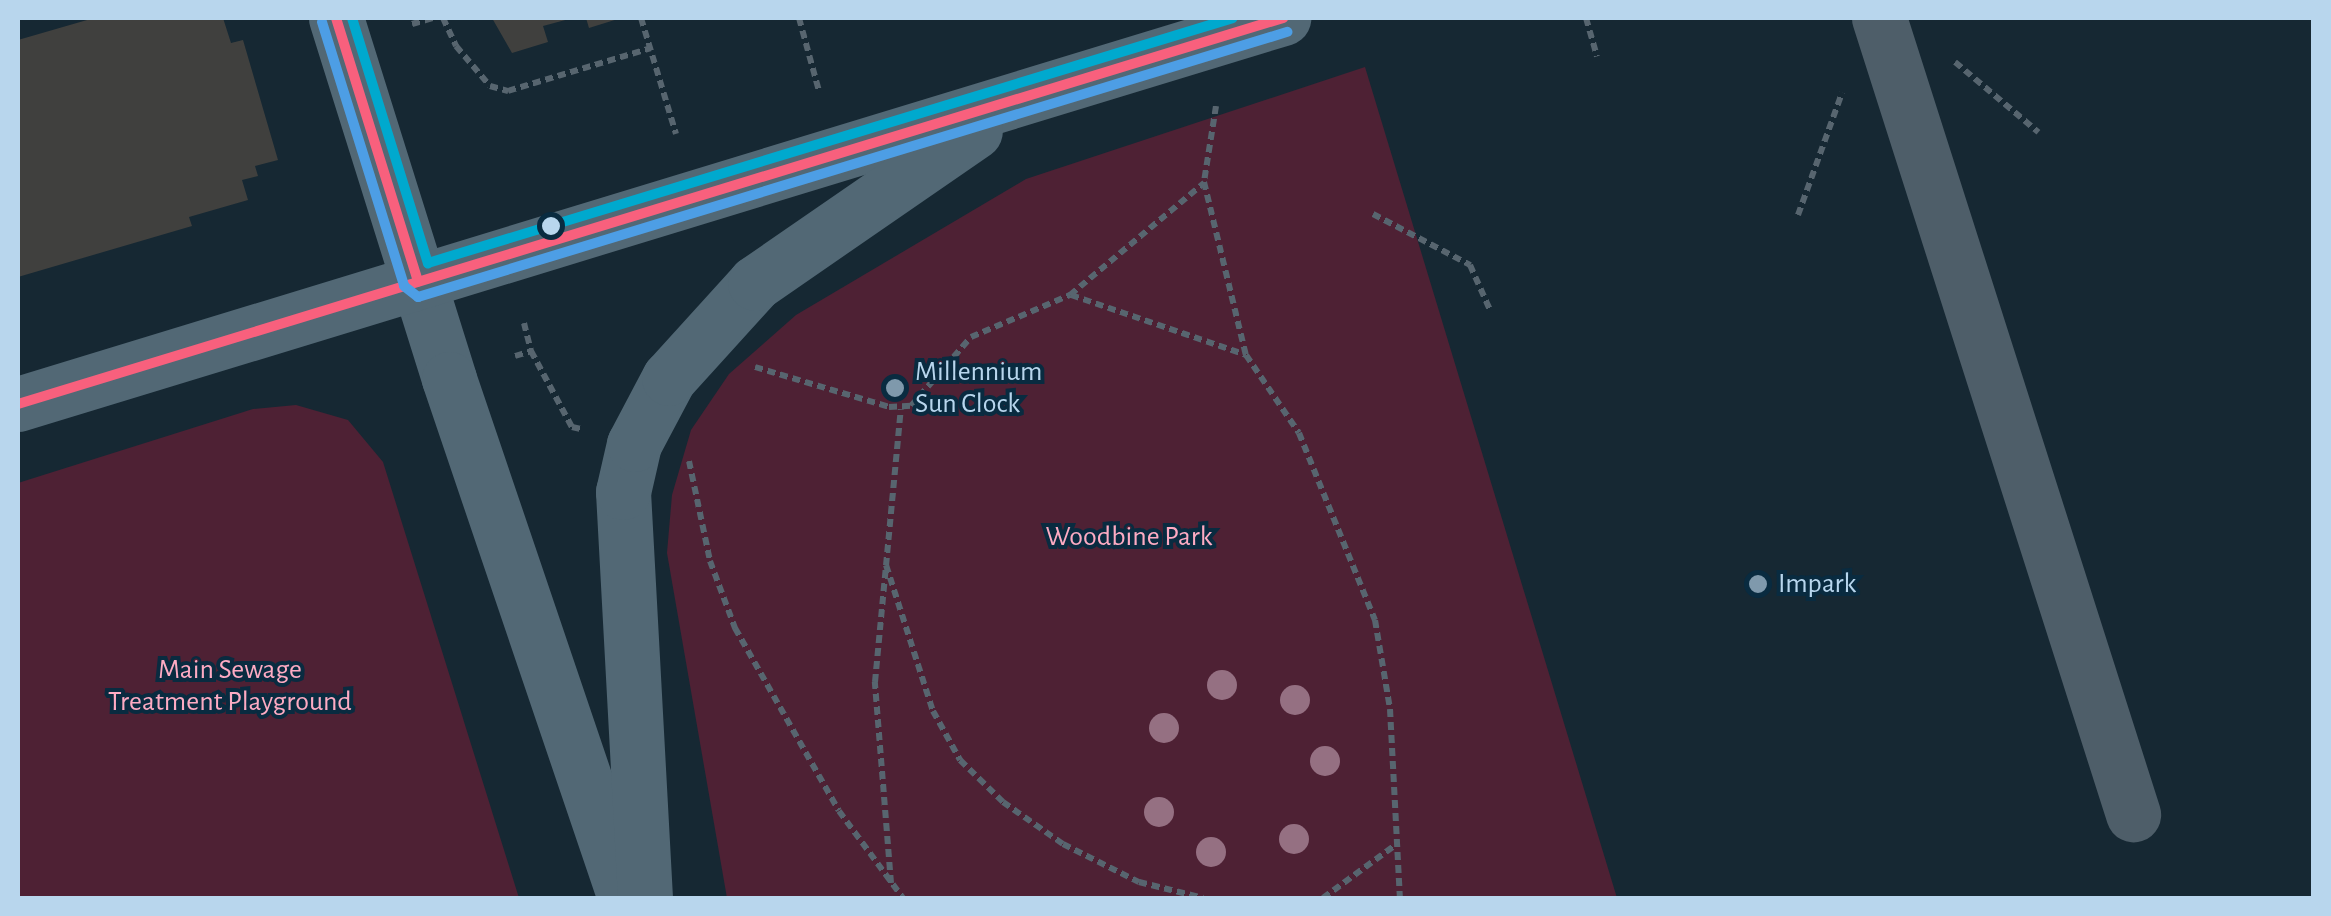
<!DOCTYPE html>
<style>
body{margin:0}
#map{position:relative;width:2331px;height:916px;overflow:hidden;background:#162833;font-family:"Alegreya Sans",sans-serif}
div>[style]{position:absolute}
.green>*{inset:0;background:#4e2134}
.building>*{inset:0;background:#40403e}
.path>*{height:6px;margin-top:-3px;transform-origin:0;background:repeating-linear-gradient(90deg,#57656f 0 8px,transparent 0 13px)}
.minor>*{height:55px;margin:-27.5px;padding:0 27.5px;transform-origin:27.5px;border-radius:27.5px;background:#4e5e69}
.major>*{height:55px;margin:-27.5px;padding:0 27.5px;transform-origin:27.5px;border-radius:27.5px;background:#526875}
.bus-1>*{height:10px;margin:-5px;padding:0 5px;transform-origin:5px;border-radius:5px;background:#f8607d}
.bus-2>*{height:10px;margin:-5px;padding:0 5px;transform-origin:5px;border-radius:5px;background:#4d9ee5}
.bus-3>*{height:10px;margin:-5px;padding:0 5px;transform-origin:5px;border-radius:5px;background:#00a9ce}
.trees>*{width:30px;height:30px;margin:-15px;border-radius:50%;background:#957082}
.dots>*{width:28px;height:28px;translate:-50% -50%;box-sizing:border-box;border:5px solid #092b40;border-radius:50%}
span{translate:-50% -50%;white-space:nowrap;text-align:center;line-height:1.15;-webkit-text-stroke:8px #092b40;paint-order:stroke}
.poi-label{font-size:28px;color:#b8d6ed}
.left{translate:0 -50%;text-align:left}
.park-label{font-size:28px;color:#fdabc3}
.frame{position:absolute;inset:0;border:20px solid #b8d6ed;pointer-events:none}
</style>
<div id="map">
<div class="green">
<div style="clip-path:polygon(1365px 67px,1617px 898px,727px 898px,667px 553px,672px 495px,691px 430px,729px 374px,796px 315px,1026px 179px)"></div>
<div style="clip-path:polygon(296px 405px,348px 420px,383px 462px,519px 898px,18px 898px,18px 483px,253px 409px)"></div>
</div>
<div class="building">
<div style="clip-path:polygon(94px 18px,223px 18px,231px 43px,243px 40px,278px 160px,255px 166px,258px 176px,242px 180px,248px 200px,189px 217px,192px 226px,18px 277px,18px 40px)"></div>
<div style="clip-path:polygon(492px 18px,569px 18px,569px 19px,543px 26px,548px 42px,512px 53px)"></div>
<div style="clip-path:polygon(586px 18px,621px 18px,589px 28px)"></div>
</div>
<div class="path">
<div style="left:443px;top:18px;width:31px;rotate:65deg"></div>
<div style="left:456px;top:46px;width:52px;rotate:49.6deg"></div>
<div style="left:490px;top:86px;width:19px;rotate:16deg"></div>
<div style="left:508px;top:91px;width:149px;rotate:-16.7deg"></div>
<div style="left:641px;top:18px;width:121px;rotate:73.2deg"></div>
<div style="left:799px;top:18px;width:76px;rotate:74.7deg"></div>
<div style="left:1586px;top:18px;width:40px;rotate:74deg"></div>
<div style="left:412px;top:24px;width:22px;rotate:-16deg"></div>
<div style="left:1955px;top:62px;width:109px;rotate:40.1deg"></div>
<div style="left:1216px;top:106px;width:77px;rotate:99deg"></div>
<div style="left:1204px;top:182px;width:178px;rotate:76.4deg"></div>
<div style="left:1246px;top:355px;width:94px;rotate:55.8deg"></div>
<div style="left:1299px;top:433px;width:202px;rotate:67.9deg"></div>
<div style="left:1375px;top:620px;width:90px;rotate:80.4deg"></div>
<div style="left:1390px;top:709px;width:189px;rotate:87deg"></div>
<div style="left:1373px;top:214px;width:110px;rotate:27.7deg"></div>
<div style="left:1470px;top:265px;width:49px;rotate:66deg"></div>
<div style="left:1798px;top:215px;width:130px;rotate:-70.2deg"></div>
<div style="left:1071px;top:295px;width:185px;rotate:18.9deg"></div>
<div style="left:524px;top:323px;width:29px;rotate:76deg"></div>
<div style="left:531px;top:351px;width:86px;rotate:61.7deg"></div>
<div style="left:572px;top:427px;width:9px;rotate:13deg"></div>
<div style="left:515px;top:356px;width:17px;rotate:-17deg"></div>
<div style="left:755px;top:367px;width:140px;rotate:16.6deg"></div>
<div style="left:889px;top:407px;width:22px;rotate:-3deg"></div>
<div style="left:911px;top:406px;width:91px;rotate:-49deg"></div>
<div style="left:971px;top:337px;width:108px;rotate:-23deg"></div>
<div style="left:1070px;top:295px;width:175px;rotate:-39.9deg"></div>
<div style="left:689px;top:461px;width:102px;rotate:78.1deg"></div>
<div style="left:710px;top:561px;width:72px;rotate:69.5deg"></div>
<div style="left:735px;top:628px;width:210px;rotate:60.4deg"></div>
<div style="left:839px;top:811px;width:108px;rotate:53.7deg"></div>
<div style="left:886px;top:565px;width:153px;rotate:72.2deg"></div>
<div style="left:933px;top:711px;width:56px;rotate:61.1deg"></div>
<div style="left:960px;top:760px;width:60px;rotate:44.3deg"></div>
<div style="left:1003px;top:802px;width:73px;rotate:35deg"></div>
<div style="left:1063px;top:844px;width:85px;rotate:26.6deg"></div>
<div style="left:1139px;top:882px;width:66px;rotate:14deg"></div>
<div style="left:891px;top:883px;width:202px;rotate:-94.6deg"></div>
<div style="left:875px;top:682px;width:274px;rotate:-84.6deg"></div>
<div style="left:1323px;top:898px;width:88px;rotate:-36.2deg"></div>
</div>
<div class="minor">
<div style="left:1879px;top:18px;width:836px;rotate:72.3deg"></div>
</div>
<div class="major">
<div style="left:336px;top:18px;width:378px;rotate:72.6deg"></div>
<div style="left:449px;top:379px;width:548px;rotate:71.27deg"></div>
<div style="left:18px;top:404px;width:1323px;rotate:-16.97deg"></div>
<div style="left:645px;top:898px;width:407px;rotate:-93.1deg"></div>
<div style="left:623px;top:492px;width:49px;rotate:-77.1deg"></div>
<div style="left:634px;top:444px;width:75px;rotate:-62.1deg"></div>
<div style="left:669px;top:378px;width:128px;rotate:-47.8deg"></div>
<div style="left:755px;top:283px;width:267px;rotate:-34.6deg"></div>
</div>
<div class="bus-1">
<div style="left:336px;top:18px;width:276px;rotate:72.7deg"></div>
<div style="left:18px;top:404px;width:1323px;rotate:-16.97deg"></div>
</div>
<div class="bus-2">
<div style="left:322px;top:22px;width:276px;rotate:72.7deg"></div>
<div style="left:404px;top:286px;width:18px;rotate:38deg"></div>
<div style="left:418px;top:297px;width:909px;rotate:-16.96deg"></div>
</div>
<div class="bus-3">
<div style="left:352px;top:18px;width:257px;rotate:72.8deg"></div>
<div style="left:428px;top:263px;width:841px;rotate:-16.93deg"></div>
</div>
<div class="trees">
<div style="left:1222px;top:685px"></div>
<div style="left:1295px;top:700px"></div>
<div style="left:1164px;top:728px"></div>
<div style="left:1325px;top:761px"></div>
<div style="left:1159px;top:812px"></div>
<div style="left:1294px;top:839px"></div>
<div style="left:1211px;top:852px"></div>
</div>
<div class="dots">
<div style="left:551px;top:226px;background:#b8d6ed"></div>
<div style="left:895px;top:388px;background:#7f99ac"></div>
<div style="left:1758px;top:584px;background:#7f99ac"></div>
</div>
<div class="poi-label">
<span class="left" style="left:915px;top:388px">Millennium<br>Sun Clock</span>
<span class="left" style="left:1778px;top:584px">Impark</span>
</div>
<div class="park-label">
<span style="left:1129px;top:537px">Woodbine Park</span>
<span style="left:230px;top:686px">Main Sewage<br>Treatment Playground</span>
</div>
<div class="frame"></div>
</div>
